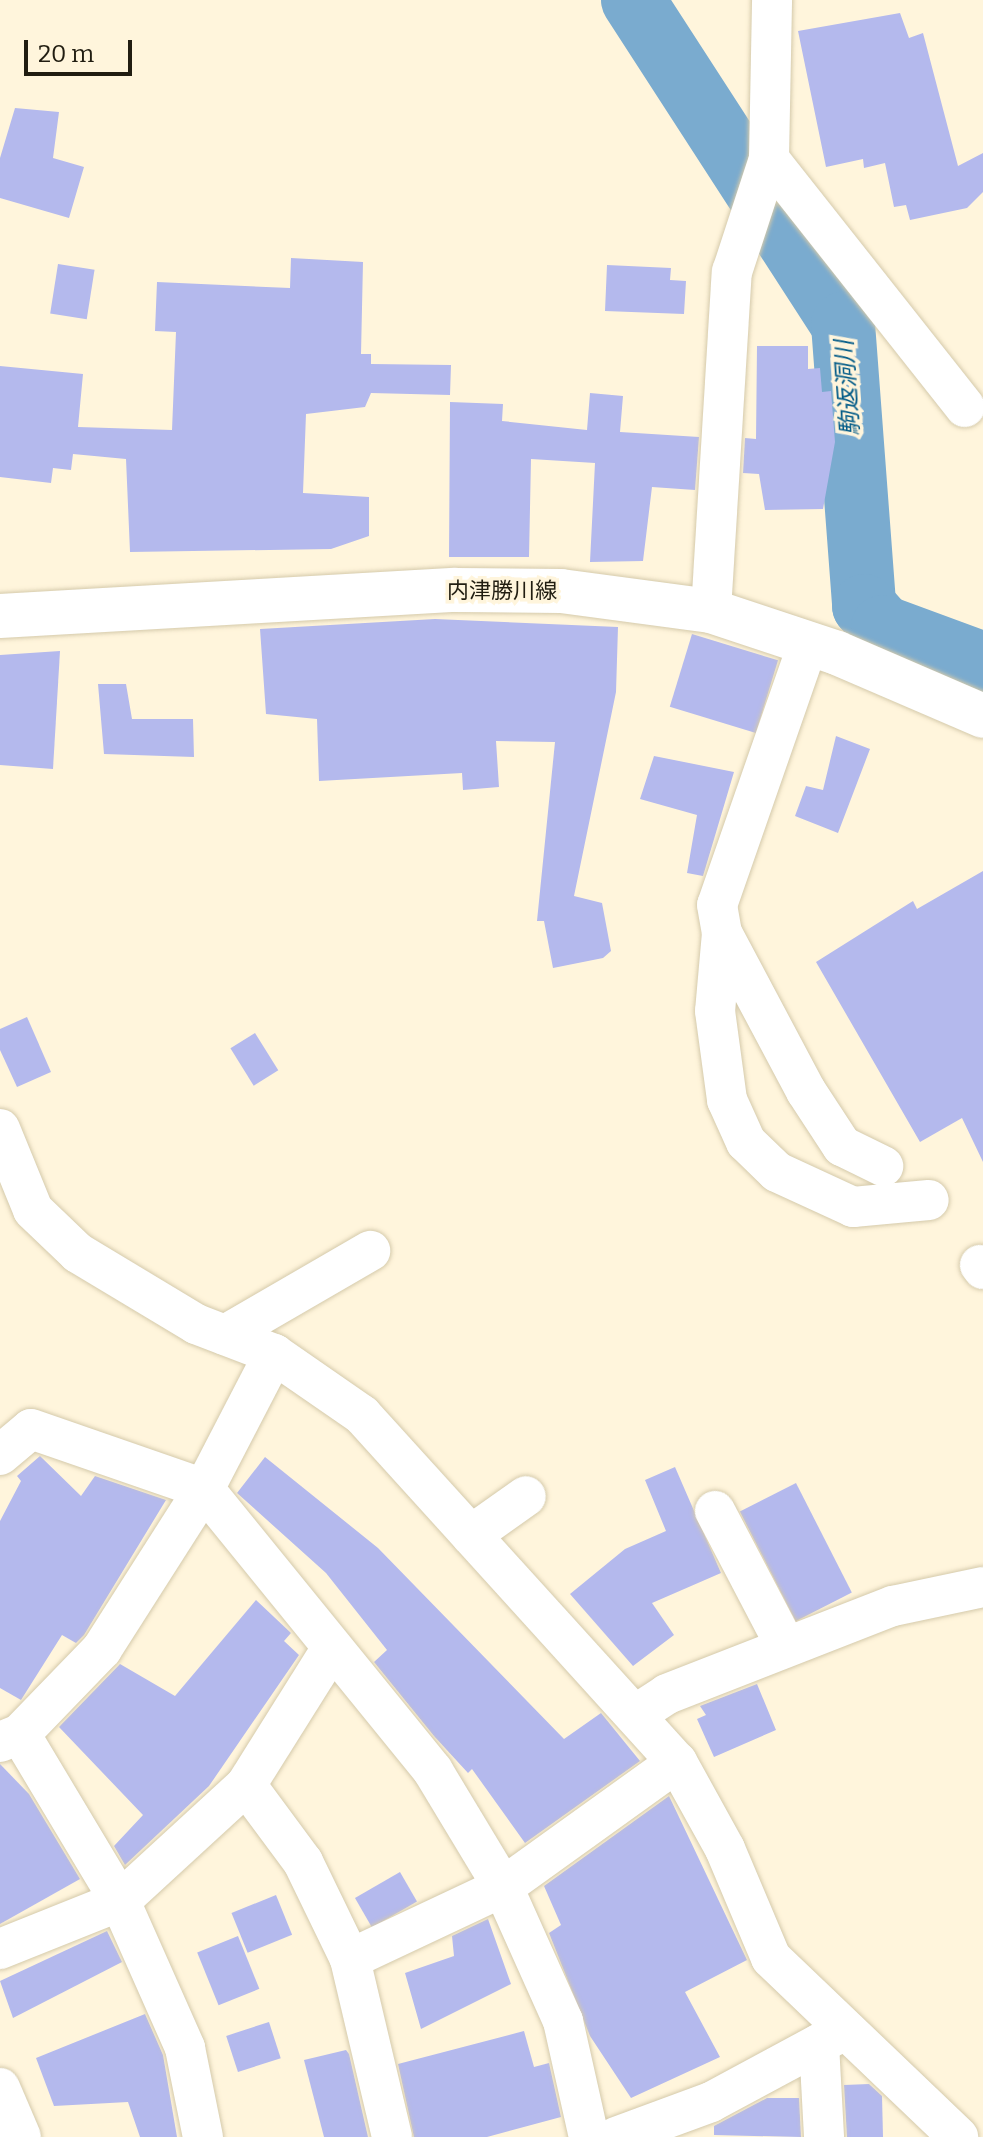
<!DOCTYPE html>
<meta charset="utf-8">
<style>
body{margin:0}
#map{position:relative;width:983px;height:2137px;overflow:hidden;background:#fff5dc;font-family:Bitter,"Noto Sans JP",serif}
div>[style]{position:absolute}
.river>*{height:64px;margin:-32px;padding:0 32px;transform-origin:32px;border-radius:32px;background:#7aabcf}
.building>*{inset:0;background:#b4b9ed;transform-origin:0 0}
.roads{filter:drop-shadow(0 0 2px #d5caab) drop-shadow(0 0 2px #d5caab)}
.minor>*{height:40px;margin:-20px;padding:0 20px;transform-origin:20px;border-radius:20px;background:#fff}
.secondary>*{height:44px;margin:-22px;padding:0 22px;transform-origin:22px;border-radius:22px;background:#fff}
span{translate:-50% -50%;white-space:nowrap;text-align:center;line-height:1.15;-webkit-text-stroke:7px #fff5dc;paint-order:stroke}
.street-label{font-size:22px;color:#211d11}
.water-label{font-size:24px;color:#005a87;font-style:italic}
.scale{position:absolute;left:24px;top:40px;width:108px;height:36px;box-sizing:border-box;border:4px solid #211d11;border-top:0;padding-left:10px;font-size:24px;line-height:28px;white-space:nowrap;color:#211d11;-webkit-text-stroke:6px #fff5dc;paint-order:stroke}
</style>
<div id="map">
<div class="river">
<div style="left:633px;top:0;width:386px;rotate:57.1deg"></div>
<div style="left:843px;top:324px;width:283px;rotate:85.7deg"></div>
<div style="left:864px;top:606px;width:28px;rotate:48deg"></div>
<div style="left:883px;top:627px;width:107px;rotate:20.3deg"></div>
</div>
<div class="building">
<div style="clip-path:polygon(900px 13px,909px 38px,923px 33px,958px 166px,983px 153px,983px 192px,967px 208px,910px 220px,906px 205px,894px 207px,885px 163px,864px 168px,863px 159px,826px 167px,798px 31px)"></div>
<div style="clip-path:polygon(15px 108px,59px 112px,53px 158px,84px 167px,69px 218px,0 198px,0 158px)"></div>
<div style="clip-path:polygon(291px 258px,363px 262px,361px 354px,371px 354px,371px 364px,451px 365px,450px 395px,371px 393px,365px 407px,306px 414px,303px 493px,369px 497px,369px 536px,331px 549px,130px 552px,126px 459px,73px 454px,71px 470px,53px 468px,51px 483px,0 477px,0 366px,83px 374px,78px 427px,172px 430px,176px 332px,155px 331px,157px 282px,290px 288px)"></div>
<div style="left:58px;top:264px;width:37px;height:50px;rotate:9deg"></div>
<div style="clip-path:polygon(607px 265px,671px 268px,670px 280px,686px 281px,684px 314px,605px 311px)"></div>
<div style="clip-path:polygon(757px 346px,808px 346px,808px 369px,820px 368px,822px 392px,831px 391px,835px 442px,823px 509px,765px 510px,759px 474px,743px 473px,745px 438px,756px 439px)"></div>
<div style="clip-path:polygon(590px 393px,623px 396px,620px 432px,699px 437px,695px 490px,652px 487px,643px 561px,590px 562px,595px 463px,531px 459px,529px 557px,449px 557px,450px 402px,503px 404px,502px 421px,587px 430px)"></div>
<div style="clip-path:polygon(435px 619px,618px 627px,616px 692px,574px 896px,602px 903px,611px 951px,603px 958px,553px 968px,544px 921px,537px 921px,555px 742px,496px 741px,499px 787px,463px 790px,462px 773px,319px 781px,317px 719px,266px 714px,260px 629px)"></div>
<div style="left:692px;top:634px;width:90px;height:76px;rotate:17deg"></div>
<div style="clip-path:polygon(60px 651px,53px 769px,0 765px,0 655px)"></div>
<div style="clip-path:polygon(98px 684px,126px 684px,132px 719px,193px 719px,194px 757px,104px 754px)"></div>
<div style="clip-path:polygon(836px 736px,870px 749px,838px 833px,795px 816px,806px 786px,823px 790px)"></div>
<div style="clip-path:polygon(654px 756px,734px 772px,703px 876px,687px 873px,697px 815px,640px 799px)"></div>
<div style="clip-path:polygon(983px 871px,983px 1162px,962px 1118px,920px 1142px,816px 962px,913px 901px,917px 909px)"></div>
<div style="clip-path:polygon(27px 1017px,51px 1072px,17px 1087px,0 1050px,0 1029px)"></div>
<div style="left:255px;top:1033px;width:44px;height:29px;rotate:58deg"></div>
<div style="clip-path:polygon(40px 1456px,81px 1496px,95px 1476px,166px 1500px,84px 1635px,76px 1643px,62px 1635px,21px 1700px,0 1688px,0 1521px,21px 1481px,17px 1476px)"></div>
<div style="clip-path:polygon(265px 1457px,378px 1548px,564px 1739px,601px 1713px,640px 1761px,525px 1843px,472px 1769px,468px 1773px,434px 1736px,374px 1662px,387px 1650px,326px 1573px,237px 1493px)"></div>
<div style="clip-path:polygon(675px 1467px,721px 1573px,652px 1603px,674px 1635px,633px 1666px,570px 1594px,625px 1549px,666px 1531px,645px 1480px)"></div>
<div style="left:796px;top:1483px;width:123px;height:63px;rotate:63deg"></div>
<div style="clip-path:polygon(256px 1600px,291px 1633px,284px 1641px,299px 1655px,209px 1786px,125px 1865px,114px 1846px,143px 1815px,59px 1727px,120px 1664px,175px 1696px)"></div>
<div style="clip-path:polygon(757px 1684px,776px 1730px,714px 1757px,697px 1719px,706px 1715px,700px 1706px)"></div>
<div style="clip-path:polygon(0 1764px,29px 1794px,80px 1879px,0 1924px)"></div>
<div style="clip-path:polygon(669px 1796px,747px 1960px,685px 1992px,720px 2057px,631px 2098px,590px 2036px,549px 1933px,561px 1925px,544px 1886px)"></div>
<div style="left:400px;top:1872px;width:34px;height:52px;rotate:60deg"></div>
<div style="left:276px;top:1895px;width:43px;height:48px;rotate:68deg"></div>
<div style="clip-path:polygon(488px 1919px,511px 1984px,421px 2029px,405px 1973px,454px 1956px,452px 1936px)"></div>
<div style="clip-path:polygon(107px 1931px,122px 1962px,13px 2018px,0 1981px)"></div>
<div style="left:238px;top:1936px;width:57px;height:44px;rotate:68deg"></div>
<div style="clip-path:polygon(145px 2014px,163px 2055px,177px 2137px,140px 2137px,128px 2102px,54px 2106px,36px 2058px)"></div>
<div style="left:269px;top:2022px;width:38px;height:45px;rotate:72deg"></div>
<div style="clip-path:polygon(524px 2031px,534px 2067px,549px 2063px,561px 2117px,487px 2137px,414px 2137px,398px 2064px)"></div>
<div style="clip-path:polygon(346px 2050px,349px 2054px,368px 2137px,324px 2137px,304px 2060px)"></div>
<div style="clip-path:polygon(869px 2084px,882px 2096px,883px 2137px,847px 2137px,844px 2085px)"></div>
<div style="clip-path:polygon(767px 2098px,799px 2098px,801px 2137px,714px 2135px,714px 2126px)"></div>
</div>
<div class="roads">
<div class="minor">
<div style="left:769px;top:159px;width:316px;rotate:51.7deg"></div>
<div style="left:711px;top:611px;width:340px;rotate:-86.5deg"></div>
<div style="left:732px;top:272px;width:119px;rotate:-71.9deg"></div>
<div style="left:769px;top:159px;width:159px;rotate:-88.9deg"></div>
<div style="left:808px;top:644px;width:276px;rotate:109.2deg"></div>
<div style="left:717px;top:905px;width:28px;rotate:80deg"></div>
<div style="left:722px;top:933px;width:179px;rotate:62deg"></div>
<div style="left:806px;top:1091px;width:66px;rotate:56.8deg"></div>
<div style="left:842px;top:1146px;width:46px;rotate:26deg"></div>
<div style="left:722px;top:933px;width:78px;rotate:95.1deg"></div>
<div style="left:715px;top:1011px;width:90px;rotate:82.3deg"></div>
<div style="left:727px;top:1100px;width:46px;rotate:65.7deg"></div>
<div style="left:746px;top:1142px;width:43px;rotate:44.1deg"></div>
<div style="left:777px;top:1172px;width:84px;rotate:24.7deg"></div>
<div style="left:853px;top:1207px;width:76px;rotate:-5.3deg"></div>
<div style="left:0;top:1129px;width:87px;rotate:67.8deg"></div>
<div style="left:33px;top:1210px;width:62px;rotate:43.7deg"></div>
<div style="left:78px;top:1253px;width:138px;rotate:31deg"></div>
<div style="left:196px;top:1324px;width:84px;rotate:21deg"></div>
<div style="left:274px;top:1354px;width:107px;rotate:34.7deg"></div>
<div style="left:362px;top:1415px;width:469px;rotate:47.8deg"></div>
<div style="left:677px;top:1762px;width:99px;rotate:61.1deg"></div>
<div style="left:725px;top:1849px;width:118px;rotate:67.1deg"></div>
<div style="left:771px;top:1958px;width:259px;rotate:43.7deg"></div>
<div style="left:980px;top:1265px;width:5px;rotate:53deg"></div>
<div style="left:225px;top:1335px;width:168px;rotate:-30.1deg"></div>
<div style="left:0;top:1455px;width:40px;rotate:-40deg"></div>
<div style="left:31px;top:1429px;width:183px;rotate:19.1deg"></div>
<div style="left:204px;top:1489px;width:363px;rotate:50.9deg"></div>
<div style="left:433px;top:1771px;width:135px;rotate:58.9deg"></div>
<div style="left:503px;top:1887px;width:147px;rotate:65.9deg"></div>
<div style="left:563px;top:2021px;width:119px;rotate:77.4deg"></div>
<div style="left:715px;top:1511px;width:153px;rotate:62.4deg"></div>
<div style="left:471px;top:1535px;width:67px;rotate:-35.3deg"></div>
<div style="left:635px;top:1715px;width:38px;rotate:-33deg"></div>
<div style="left:667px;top:1694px;width:243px;rotate:-21.3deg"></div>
<div style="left:893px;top:1606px;width:92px;rotate:-11.9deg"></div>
<div style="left:20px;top:1734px;width:195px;rotate:59.1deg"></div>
<div style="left:120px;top:1901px;width:161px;rotate:66.1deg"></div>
<div style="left:185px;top:2048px;width:91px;rotate:78.6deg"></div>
<div style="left:0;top:1742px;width:22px;rotate:-22deg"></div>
<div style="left:20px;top:1734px;width:118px;rotate:-46deg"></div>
<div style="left:102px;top:1649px;width:190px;rotate:-57.5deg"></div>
<div style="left:204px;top:1489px;width:152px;rotate:-62.6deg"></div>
<div style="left:246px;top:1785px;width:96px;rotate:53.5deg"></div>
<div style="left:303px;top:1862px;width:108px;rotate:64.1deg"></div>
<div style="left:350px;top:1959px;width:183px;rotate:76.7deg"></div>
<div style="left:0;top:1949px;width:129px;rotate:-21.8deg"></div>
<div style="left:120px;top:1901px;width:171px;rotate:-42.6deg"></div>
<div style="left:246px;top:1785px;width:162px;rotate:-57.9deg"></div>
<div style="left:350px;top:1959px;width:169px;rotate:-25.2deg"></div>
<div style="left:503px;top:1887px;width:214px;rotate:-35.7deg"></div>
<div style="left:819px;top:2044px;width:93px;rotate:86.9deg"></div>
<div style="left:0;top:2088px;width:53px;rotate:66.8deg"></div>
<div style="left:616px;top:2137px;width:101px;rotate:-20.2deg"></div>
<div style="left:711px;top:2102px;width:148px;rotate:-28.3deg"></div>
</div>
<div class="secondary">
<div style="left:0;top:616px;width:456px;rotate:-3.3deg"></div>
<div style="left:455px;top:590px;width:106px;rotate:0.5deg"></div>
<div style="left:561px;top:591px;width:151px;rotate:7.6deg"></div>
<div style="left:711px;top:611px;width:133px;rotate:18.4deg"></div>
<div style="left:837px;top:653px;width:159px;rotate:23.3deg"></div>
</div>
</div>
<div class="street-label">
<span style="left:502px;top:591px">内津勝川線</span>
</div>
<div class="water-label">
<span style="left:848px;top:388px;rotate:-94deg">駒返洞川</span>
</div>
<div class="scale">20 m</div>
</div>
